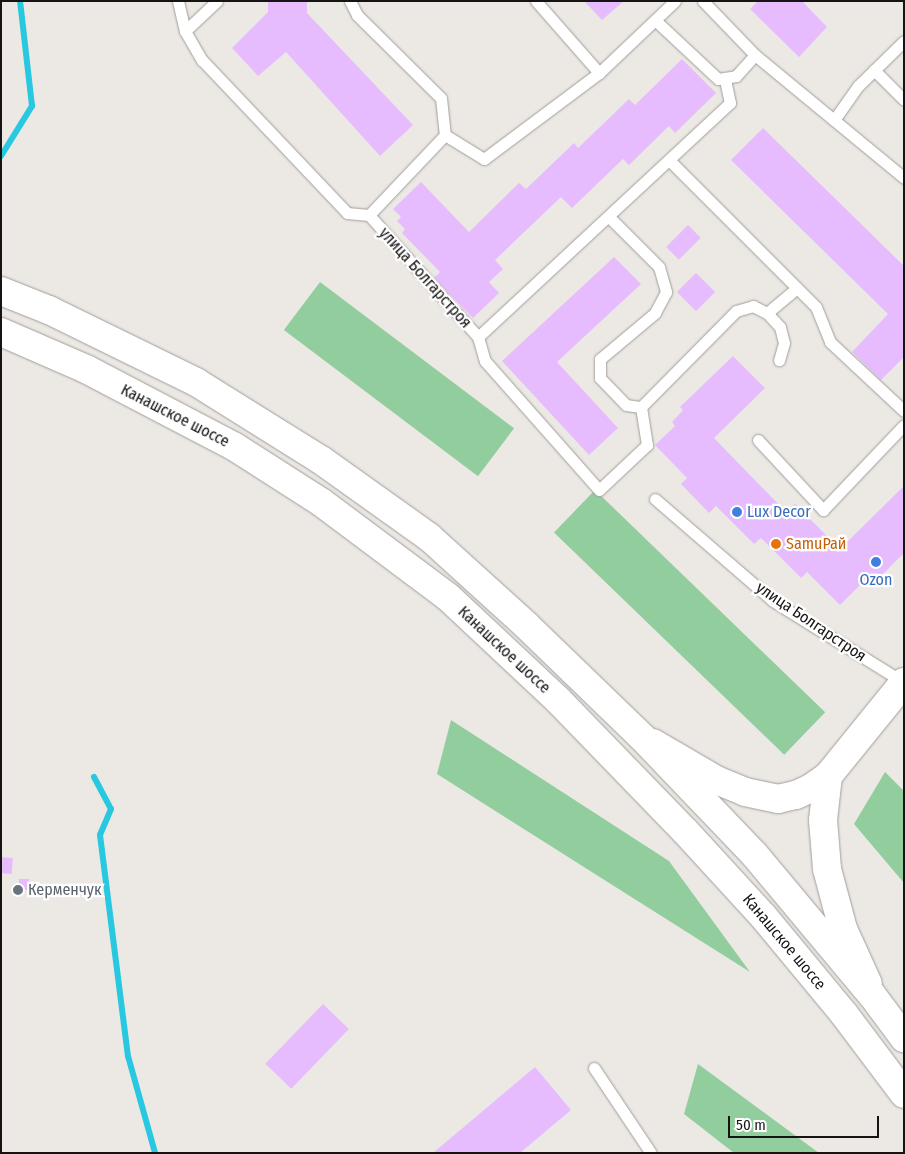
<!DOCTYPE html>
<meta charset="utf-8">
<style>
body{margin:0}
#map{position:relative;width:905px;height:1154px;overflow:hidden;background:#ece9e5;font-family:"Fira Sans Condensed",sans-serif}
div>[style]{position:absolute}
.green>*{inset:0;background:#92cd9d;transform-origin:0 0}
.stream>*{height:6px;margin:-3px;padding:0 3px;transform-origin:3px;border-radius:3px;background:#27c8e0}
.building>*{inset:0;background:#e7bcfe;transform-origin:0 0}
.roads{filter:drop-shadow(0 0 1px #a19d9a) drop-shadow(0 0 1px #a19d9a)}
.lane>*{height:11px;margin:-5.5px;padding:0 5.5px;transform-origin:5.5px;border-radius:5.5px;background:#fff}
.secondary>*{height:28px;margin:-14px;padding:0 14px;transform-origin:14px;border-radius:14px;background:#fff}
.primary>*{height:28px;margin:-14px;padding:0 14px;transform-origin:14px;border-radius:14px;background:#fff}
.dots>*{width:14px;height:14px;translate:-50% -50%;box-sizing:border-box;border:2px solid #fff;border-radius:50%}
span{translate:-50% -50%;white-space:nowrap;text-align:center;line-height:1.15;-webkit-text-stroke:4.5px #fff;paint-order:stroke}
.street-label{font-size:16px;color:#151413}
.shop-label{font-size:16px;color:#366cbe}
.left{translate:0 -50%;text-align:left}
.food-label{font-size:16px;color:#c56008}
.worship-label{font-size:16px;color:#5b616d}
.frame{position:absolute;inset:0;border:2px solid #151413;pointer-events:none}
.scale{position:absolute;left:728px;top:1116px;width:151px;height:22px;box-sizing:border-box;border:2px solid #151413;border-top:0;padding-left:6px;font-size:15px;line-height:18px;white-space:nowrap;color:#151413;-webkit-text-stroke:4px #fff;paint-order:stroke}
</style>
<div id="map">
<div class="green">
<div style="left:320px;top:282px;width:243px;height:60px;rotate:37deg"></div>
<div style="left:595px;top:490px;width:320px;height:59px;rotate:44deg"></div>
<div style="clip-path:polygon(451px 720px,669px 861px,750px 972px,437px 774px)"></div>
<div style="clip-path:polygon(885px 772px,904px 791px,904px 883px,854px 824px)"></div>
<div style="clip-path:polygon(698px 1064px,819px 1153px,734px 1153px,684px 1114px)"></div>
</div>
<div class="stream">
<div style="left:1px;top:156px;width:59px;rotate:-58.2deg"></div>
<div style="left:32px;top:106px;width:106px;rotate:-96.5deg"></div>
<div style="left:94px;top:777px;width:36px;rotate:62deg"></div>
<div style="left:111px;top:809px;width:28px;rotate:113deg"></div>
<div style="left:100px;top:835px;width:223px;rotate:82.8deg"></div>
<div style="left:128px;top:1056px;width:101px;rotate:74.4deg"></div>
</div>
<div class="building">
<div style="clip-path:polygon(268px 1px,307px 1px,307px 13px,413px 125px,380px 156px,286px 52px,258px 76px,232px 48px,268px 12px)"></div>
<div style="clip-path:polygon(584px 1px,624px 1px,602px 20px)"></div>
<div style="clip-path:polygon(758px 1px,802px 1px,827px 27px,799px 57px,750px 9px)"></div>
<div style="clip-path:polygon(682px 59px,716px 93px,675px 133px,669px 126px,629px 165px,623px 159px,572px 208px,561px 197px,495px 260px,503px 269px,489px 282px,499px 293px,473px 318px,434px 278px,440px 272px,402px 233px,405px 229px,397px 221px,401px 217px,393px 209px,421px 182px,469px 232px,519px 183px,526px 189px,574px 143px,578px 148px,629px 99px,635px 105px)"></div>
<div style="clip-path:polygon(763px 128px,904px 266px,904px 357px,881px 380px,852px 352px,888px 314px,731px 160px)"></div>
<div style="left:688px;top:225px;width:18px;height:31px;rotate:45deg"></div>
<div style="clip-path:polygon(614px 257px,641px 284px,557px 362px,618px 428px,589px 455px,502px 361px)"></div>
<div style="left:696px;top:273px;width:27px;height:27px;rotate:45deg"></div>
<div style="clip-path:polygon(733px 356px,765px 388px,714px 438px,786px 512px,795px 504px,835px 544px,841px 538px,846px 543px,904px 486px,904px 553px,878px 579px,872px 573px,840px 605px,807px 572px,801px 578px,761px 538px,754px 544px,716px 506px,709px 513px,681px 484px,687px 478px,655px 445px,675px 426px,672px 422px,683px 410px,680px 407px)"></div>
<div style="left:1px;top:857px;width:12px;height:16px;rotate:5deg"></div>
<div style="left:19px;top:879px;width:10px;height:11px"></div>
<div style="left:323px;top:1004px;width:36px;height:83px;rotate:44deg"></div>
<div style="clip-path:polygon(535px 1067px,571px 1110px,520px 1153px,433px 1153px)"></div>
</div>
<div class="roads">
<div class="lane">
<div style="left:178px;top:1px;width:31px;rotate:77deg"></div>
<div style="left:185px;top:31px;width:34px;rotate:60deg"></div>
<div style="left:202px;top:60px;width:211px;rotate:46.5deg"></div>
<div style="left:347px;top:213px;width:22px;rotate:5deg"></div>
<div style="left:369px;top:215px;width:164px;rotate:48.2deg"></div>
<div style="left:478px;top:337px;width:25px;rotate:74deg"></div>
<div style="left:485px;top:361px;width:172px;rotate:48.5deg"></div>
<div style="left:599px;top:490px;width:66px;rotate:-43.2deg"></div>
<div style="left:647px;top:445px;width:38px;rotate:-99deg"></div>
<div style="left:350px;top:1px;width:16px;rotate:63deg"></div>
<div style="left:357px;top:15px;width:118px;rotate:44.7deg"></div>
<div style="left:441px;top:98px;width:37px;rotate:84deg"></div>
<div style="left:445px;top:135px;width:46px;rotate:31.6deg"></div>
<div style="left:484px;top:159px;width:144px;rotate:-36.8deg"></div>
<div style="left:536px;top:1px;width:96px;rotate:48.8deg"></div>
<div style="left:599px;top:73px;width:105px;rotate:-43.5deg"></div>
<div style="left:703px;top:1px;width:75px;rotate:46.1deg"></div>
<div style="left:755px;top:55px;width:193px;rotate:39.5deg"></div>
<div style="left:656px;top:21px;width:85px;rotate:43.1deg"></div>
<div style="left:718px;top:79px;width:18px;rotate:-9deg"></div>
<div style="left:736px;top:76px;width:28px;rotate:-48deg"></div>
<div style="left:185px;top:31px;width:44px;rotate:-43.2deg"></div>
<div style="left:874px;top:70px;width:42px;rotate:45deg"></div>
<div style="left:834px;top:120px;width:42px;rotate:-54.8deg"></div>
<div style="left:858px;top:86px;width:64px;rotate:-44.4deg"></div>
<div style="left:670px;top:161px;width:206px;rotate:45deg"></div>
<div style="left:816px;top:307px;width:38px;rotate:68deg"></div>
<div style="left:830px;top:342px;width:101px;rotate:43deg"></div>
<div style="left:369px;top:215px;width:110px;rotate:-46.5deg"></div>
<div style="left:609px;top:217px;width:71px;rotate:45deg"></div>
<div style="left:659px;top:267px;width:26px;rotate:74deg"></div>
<div style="left:666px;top:292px;width:24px;rotate:118deg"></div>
<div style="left:655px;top:313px;width:72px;rotate:140.1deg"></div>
<div style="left:600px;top:359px;width:19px;rotate:90deg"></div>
<div style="left:600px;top:378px;width:37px;rotate:46deg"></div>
<div style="left:626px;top:405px;width:15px;rotate:8deg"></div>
<div style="left:641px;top:407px;width:135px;rotate:-45.3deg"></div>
<div style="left:736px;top:311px;width:18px;rotate:-16deg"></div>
<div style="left:753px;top:306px;width:16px;rotate:27deg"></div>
<div style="left:767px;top:313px;width:19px;rotate:47deg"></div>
<div style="left:780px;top:327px;width:16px;rotate:76deg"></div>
<div style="left:784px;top:343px;width:18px;rotate:106deg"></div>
<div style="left:767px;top:313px;width:39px;rotate:-40deg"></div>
<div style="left:478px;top:337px;width:344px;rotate:-42.9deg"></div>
<div style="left:730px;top:103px;width:25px;rotate:-102deg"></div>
<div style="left:758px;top:440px;width:96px;rotate:47.1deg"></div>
<div style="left:823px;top:510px;width:117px;rotate:-46.4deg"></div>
<div style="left:655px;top:499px;width:156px;rotate:40.8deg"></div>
<div style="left:773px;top:601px;width:153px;rotate:31.9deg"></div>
<div style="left:594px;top:1068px;width:102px;rotate:56.2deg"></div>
</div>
<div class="secondary">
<div style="left:653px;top:743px;width:73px;rotate:30.4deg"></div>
<div style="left:716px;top:780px;width:31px;rotate:22deg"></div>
<div style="left:745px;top:792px;width:34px;rotate:12deg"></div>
<div style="left:778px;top:799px;width:18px;rotate:-13deg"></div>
<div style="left:796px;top:795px;width:17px;rotate:-25deg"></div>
<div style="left:811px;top:788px;width:21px;rotate:-35deg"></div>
<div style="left:828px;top:776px;width:121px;rotate:-51deg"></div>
<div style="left:828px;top:776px;width:44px;rotate:96.5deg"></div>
<div style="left:823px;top:820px;width:49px;rotate:85.3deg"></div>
<div style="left:827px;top:869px;width:62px;rotate:75.1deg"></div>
<div style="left:843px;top:929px;width:60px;rotate:65.6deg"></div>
</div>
<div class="primary">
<div style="left:1px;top:291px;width:52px;rotate:21.6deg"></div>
<div style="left:49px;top:310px;width:164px;rotate:26.1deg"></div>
<div style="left:196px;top:382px;width:147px;rotate:32deg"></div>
<div style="left:321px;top:460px;width:133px;rotate:35.5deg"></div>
<div style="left:429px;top:537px;width:132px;rotate:42.2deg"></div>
<div style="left:527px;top:626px;width:161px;rotate:44deg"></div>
<div style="left:643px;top:738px;width:161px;rotate:46.3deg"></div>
<div style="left:754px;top:854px;width:184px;rotate:50.1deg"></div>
<div style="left:872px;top:995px;width:54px;rotate:53.3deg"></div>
<div style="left:1px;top:332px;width:93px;rotate:23.5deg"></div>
<div style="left:86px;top:369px;width:168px;rotate:27.6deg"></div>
<div style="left:235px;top:447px;width:102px;rotate:32.6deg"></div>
<div style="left:321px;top:502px;width:159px;rotate:36.8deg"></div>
<div style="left:448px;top:597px;width:151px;rotate:43.1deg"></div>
<div style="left:558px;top:700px;width:182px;rotate:45.9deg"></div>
<div style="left:685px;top:831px;width:115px;rotate:47.5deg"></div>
<div style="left:763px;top:916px;width:127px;rotate:50.4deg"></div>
<div style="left:844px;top:1014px;width:100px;rotate:53.1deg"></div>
</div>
</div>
<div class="dots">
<div style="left:737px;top:512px;background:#3f7fe0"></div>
<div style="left:776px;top:544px;background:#e8710a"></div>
<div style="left:876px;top:562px;background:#3f7fe0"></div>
<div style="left:18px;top:890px;background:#6b7280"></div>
</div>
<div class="street-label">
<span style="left:425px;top:278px;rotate:48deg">улица Болгарстроя</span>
<span style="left:175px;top:416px;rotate:27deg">Канашское шоссе</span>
<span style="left:811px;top:622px;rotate:34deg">улица Болгарстроя</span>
<span style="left:504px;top:650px;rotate:43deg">Канашское шоссе</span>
<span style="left:784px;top:942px;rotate:50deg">Канашское шоссе</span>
</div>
<div class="shop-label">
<span class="left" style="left:747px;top:512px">Lux Decor</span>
<span style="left:876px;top:580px">Ozon</span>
</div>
<div class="food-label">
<span class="left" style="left:786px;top:544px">SamuРай</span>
</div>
<div class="worship-label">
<span class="left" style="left:28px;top:890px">Керменчук</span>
</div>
<div class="frame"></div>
<div class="scale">50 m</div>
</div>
